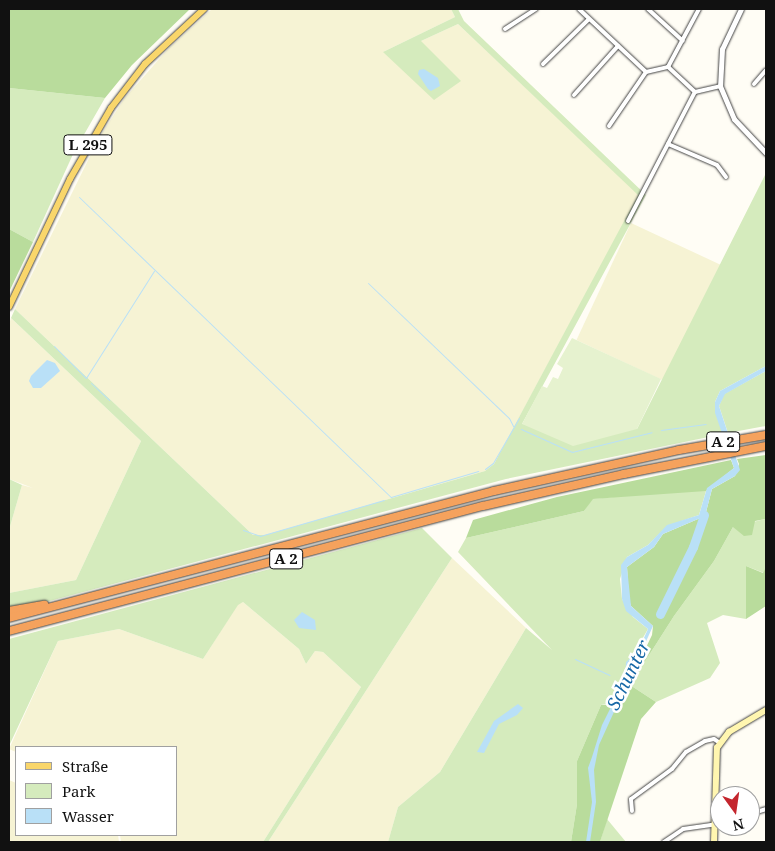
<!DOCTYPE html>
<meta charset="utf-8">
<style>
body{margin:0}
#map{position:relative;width:775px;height:851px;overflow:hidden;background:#fffdf5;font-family:"Noto Serif",serif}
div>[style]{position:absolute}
.farmland>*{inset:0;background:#f6f3d4;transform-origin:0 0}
.green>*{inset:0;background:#d5ebbd}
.forest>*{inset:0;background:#b9dc9c}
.pitch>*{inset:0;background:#e6f2cf}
.water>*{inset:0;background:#b9e0f7}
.stream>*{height:1px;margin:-0.5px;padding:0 0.5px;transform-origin:0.5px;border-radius:0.5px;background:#b9e0f7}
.river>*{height:9px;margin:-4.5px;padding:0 4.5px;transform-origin:4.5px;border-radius:4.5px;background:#b9e0f7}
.roads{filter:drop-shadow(0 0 1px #444) drop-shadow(0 0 1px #444)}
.minor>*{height:4px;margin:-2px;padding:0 2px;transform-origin:2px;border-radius:2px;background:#fff}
.tertiary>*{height:5px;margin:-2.5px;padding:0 2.5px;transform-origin:2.5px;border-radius:2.5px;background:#fff}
.secondary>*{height:5.5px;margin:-2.75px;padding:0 2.75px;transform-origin:2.75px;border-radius:2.75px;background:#fff6b0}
.primary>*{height:6px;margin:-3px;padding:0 3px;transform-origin:3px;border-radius:3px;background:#f9d66b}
.motorway>*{height:8px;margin:-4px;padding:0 4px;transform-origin:4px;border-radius:4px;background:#f5a25d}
span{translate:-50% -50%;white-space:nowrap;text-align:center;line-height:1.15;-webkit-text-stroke:5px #fff;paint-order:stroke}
.shield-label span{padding:1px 4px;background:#fff;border:1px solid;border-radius:4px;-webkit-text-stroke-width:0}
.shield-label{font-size:15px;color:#111;font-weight:700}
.water-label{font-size:18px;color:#1768a6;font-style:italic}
.frame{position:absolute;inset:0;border:10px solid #111;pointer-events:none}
.legend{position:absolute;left:15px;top:746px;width:162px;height:90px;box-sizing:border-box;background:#fff;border:1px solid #a0a0a0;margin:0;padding:6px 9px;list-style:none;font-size:15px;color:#111}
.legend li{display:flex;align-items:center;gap:10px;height:25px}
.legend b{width:25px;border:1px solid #a0a0a0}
.north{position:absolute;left:710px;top:786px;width:50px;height:50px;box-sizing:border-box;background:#fff;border:1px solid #a0a0a0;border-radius:50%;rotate:166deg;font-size:14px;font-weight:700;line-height:20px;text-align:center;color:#111}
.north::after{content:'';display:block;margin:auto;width:18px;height:22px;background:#c4262e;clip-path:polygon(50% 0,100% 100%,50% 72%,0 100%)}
</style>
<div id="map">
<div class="farmland">
<div style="clip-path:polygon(212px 9px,451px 9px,455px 17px,383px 52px,421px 41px,458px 24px,639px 195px,494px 464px,485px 471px,265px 535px,253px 535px,15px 309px,99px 138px,124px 99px,168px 49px)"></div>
<div style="left:631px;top:223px;width:100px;height:129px;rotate:25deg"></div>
<div style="clip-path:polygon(11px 318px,141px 441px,76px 580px,9px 593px,9px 530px,22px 485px,33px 488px,9px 479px,9px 324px)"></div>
<div style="clip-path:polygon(452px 558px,526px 628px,440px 772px,398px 807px,388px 842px,268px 842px)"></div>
<div style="clip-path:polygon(243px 602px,299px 649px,306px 664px,315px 651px,323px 652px,361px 687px,263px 842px,121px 842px,120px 835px,176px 835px,176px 747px,16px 747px,16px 752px,9px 749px,58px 641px,119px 629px,203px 659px,238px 604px)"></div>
<div style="clip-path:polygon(9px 780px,16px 783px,16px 835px,118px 835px,119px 842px,9px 842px)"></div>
</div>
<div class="green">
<div style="clip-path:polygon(451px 9px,458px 9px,464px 21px,646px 195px,522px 424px,637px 429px,766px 173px,766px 366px,720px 391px,715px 402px,723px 434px,506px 479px,46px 602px,9px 607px,9px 593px,76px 580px,141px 441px,11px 318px,15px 309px,253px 535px,265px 535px,485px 471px,494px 464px,638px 195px,458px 24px,421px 41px,461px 81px,434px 100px,383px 52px,455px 17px)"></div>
<div style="clip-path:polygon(9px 88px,105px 98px,74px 152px,33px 242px,9px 229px)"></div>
<div style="clip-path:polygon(766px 371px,766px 426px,728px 433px,719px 406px,724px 394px)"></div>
<div style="clip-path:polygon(9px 479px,22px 485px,9px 530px)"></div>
<div style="clip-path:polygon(700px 489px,706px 491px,699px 515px,667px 526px,648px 545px,627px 557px,620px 579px,622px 599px,633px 617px,648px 629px,625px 669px,625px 679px,615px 702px,601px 705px,577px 761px,577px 804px,571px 842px,388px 842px,398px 807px,440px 772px,526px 628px,552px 650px,458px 552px,466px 538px,584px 511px,592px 499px)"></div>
<div style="clip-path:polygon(765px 519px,766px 567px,764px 573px,746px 566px,746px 619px,723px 615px,707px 623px,720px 663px,710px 678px,656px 702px,630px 685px,674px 616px,714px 561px,733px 527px)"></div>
<div style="clip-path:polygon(422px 528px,452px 558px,268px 842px,263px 842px,361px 687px,323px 652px,315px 651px,306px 664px,299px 649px,243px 602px,238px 605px,203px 659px,119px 629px,58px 641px,9px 746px,9px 639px)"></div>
<div style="clip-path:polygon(607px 819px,626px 842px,600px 842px)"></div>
</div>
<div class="forest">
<div style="clip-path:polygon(9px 9px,190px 9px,132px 65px,105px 98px,9px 88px)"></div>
<div style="clip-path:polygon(9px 229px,33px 242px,9px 292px)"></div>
<div style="clip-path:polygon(766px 455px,766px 522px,765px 519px,755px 521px,752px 535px,744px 536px,733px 527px,714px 561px,674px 616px,630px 685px,656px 702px,641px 719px,600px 842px,571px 842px,577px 804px,577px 761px,601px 705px,619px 704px,652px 635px,653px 626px,631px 606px,629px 600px,627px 567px,654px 547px,663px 534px,705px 516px,712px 489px,735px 476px,739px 464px,737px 459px)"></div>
<div style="clip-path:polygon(731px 460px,734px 468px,706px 491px,593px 499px,584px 511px,466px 538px,473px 520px,557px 497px)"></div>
<div style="clip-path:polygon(746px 566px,763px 573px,766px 567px,766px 606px,746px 619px)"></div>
</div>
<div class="pitch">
<div style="clip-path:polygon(572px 338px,661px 379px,637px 429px,573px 446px,522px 424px,542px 386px,547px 388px,553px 377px,558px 379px,563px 368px,557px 364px)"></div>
</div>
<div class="water">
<div style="clip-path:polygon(424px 69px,438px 78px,440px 86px,431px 91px,428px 89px,418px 74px,419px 70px)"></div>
<div style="clip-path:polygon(47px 360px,55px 363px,60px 371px,41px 388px,33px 388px,29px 381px,31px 376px)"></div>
<div style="clip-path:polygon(766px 366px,766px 371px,725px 394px,719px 406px,740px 470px,735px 476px,712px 489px,705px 516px,663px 534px,654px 547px,627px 567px,631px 606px,653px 626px,599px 745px,594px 770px,596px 802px,590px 842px,586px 842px,592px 802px,588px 768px,592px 757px,602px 725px,625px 679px,626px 662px,638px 651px,648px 629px,626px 611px,622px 599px,621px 565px,627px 557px,648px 545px,667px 525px,699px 515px,707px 488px,734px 468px,715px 413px,715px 402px,720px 391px)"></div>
<div style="clip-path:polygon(302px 612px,315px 620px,316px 630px,299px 628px,294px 620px)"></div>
<div style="clip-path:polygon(518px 704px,523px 708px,517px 715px,499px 724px,484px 753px,477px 752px,494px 721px)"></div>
</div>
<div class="stream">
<div style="left:79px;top:197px;width:433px;rotate:43.9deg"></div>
<div style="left:391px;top:497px;width:91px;rotate:-16.6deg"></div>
<div style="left:368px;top:283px;width:195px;rotate:43.8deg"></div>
<div style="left:509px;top:418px;width:9px;rotate:63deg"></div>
<div style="left:54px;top:346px;width:45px;rotate:45deg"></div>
<div style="left:86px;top:378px;width:127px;rotate:-57.6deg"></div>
<div style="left:91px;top:383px;width:25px;rotate:43deg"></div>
<div style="left:521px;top:429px;width:56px;rotate:24.3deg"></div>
<div style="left:572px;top:452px;width:82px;rotate:-14deg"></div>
<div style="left:661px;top:430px;width:45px;rotate:-7.6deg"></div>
<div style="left:485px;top:469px;width:10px;rotate:-37deg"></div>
<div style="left:493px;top:463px;width:52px;rotate:-60deg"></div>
<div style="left:243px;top:530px;width:18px;rotate:19deg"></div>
<div style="left:260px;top:536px;width:129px;rotate:-16.2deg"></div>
<div style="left:575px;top:659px;width:38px;rotate:25deg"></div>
</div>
<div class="river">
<div style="left:660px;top:614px;width:75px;rotate:-63.8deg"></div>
<div style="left:693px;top:547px;width:34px;rotate:-71deg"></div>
</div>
<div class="roads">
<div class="minor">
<div style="left:579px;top:9px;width:92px;rotate:43.2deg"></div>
<div style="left:648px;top:9px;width:47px;rotate:42.4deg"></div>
<div style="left:505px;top:29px;width:37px;rotate:-33deg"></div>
<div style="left:543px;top:64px;width:64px;rotate:-44.4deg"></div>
<div style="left:754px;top:84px;width:18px;rotate:-49deg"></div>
<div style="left:695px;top:92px;width:37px;rotate:-137deg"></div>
<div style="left:668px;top:67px;width:66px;rotate:-61.9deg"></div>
<div style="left:574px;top:95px;width:66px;rotate:-48.1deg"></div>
<div style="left:609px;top:126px;width:65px;rotate:-55.6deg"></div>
<div style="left:646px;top:72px;width:23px;rotate:-13deg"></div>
<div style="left:668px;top:144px;width:53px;rotate:23.2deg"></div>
<div style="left:717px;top:165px;width:15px;rotate:53deg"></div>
<div style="left:628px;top:221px;width:145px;rotate:-62.6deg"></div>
<div style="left:695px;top:92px;width:26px;rotate:-13deg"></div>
<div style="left:632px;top:811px;width:12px;rotate:-95deg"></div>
<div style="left:631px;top:799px;width:51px;rotate:-36.2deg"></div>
<div style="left:672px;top:769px;width:22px;rotate:-51deg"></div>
<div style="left:686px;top:752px;width:22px;rotate:-30deg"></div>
<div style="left:705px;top:741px;width:9px;rotate:-13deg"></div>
<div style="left:714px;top:739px;width:7px;rotate:34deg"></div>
<div style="left:750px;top:814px;width:17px;rotate:-17deg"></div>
<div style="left:664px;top:842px;width:23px;rotate:-34deg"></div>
<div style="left:683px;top:829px;width:37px;rotate:-8deg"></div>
</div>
<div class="tertiary">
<div style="left:741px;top:9px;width:44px;rotate:115.4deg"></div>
<div style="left:722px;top:49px;width:37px;rotate:93deg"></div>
<div style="left:720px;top:86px;width:36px;rotate:67deg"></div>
<div style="left:734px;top:119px;width:47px;rotate:46.7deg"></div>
</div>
<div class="secondary">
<div style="left:714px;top:842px;width:94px;rotate:-88.2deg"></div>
<div style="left:717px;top:748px;width:20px;rotate:-53deg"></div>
<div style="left:729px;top:732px;width:43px;rotate:-30.7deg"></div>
</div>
<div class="primary">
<div style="left:9px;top:307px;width:142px;rotate:-64.5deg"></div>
<div style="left:70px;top:179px;width:82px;rotate:-60deg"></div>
<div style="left:111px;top:108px;width:56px;rotate:-52.3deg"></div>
<div style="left:145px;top:64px;width:81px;rotate:-43deg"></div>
</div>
<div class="motorway">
<div style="left:9px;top:611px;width:36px;rotate:-10deg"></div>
<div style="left:9px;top:618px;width:501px;rotate:-14.67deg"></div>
<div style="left:494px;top:491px;width:189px;rotate:-12.5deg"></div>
<div style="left:679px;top:450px;width:88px;rotate:-9.8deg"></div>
<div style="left:9px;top:631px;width:490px;rotate:-14.8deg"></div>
<div style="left:483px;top:506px;width:145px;rotate:-12.8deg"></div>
<div style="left:624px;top:474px;width:145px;rotate:-11.2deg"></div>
</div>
</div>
<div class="shield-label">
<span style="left:88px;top:145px">L 295</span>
<span style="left:723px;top:442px">A 2</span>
<span style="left:286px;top:559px">A 2</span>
</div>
<div class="water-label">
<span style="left:628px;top:675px;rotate:-64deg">Schunter</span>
</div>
<div class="frame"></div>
<ul class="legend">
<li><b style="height:6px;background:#f9d66b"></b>Straße</li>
<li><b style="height:14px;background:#d5ebbd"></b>Park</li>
<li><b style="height:14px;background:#b9e0f7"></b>Wasser</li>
</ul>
<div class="north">N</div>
</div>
